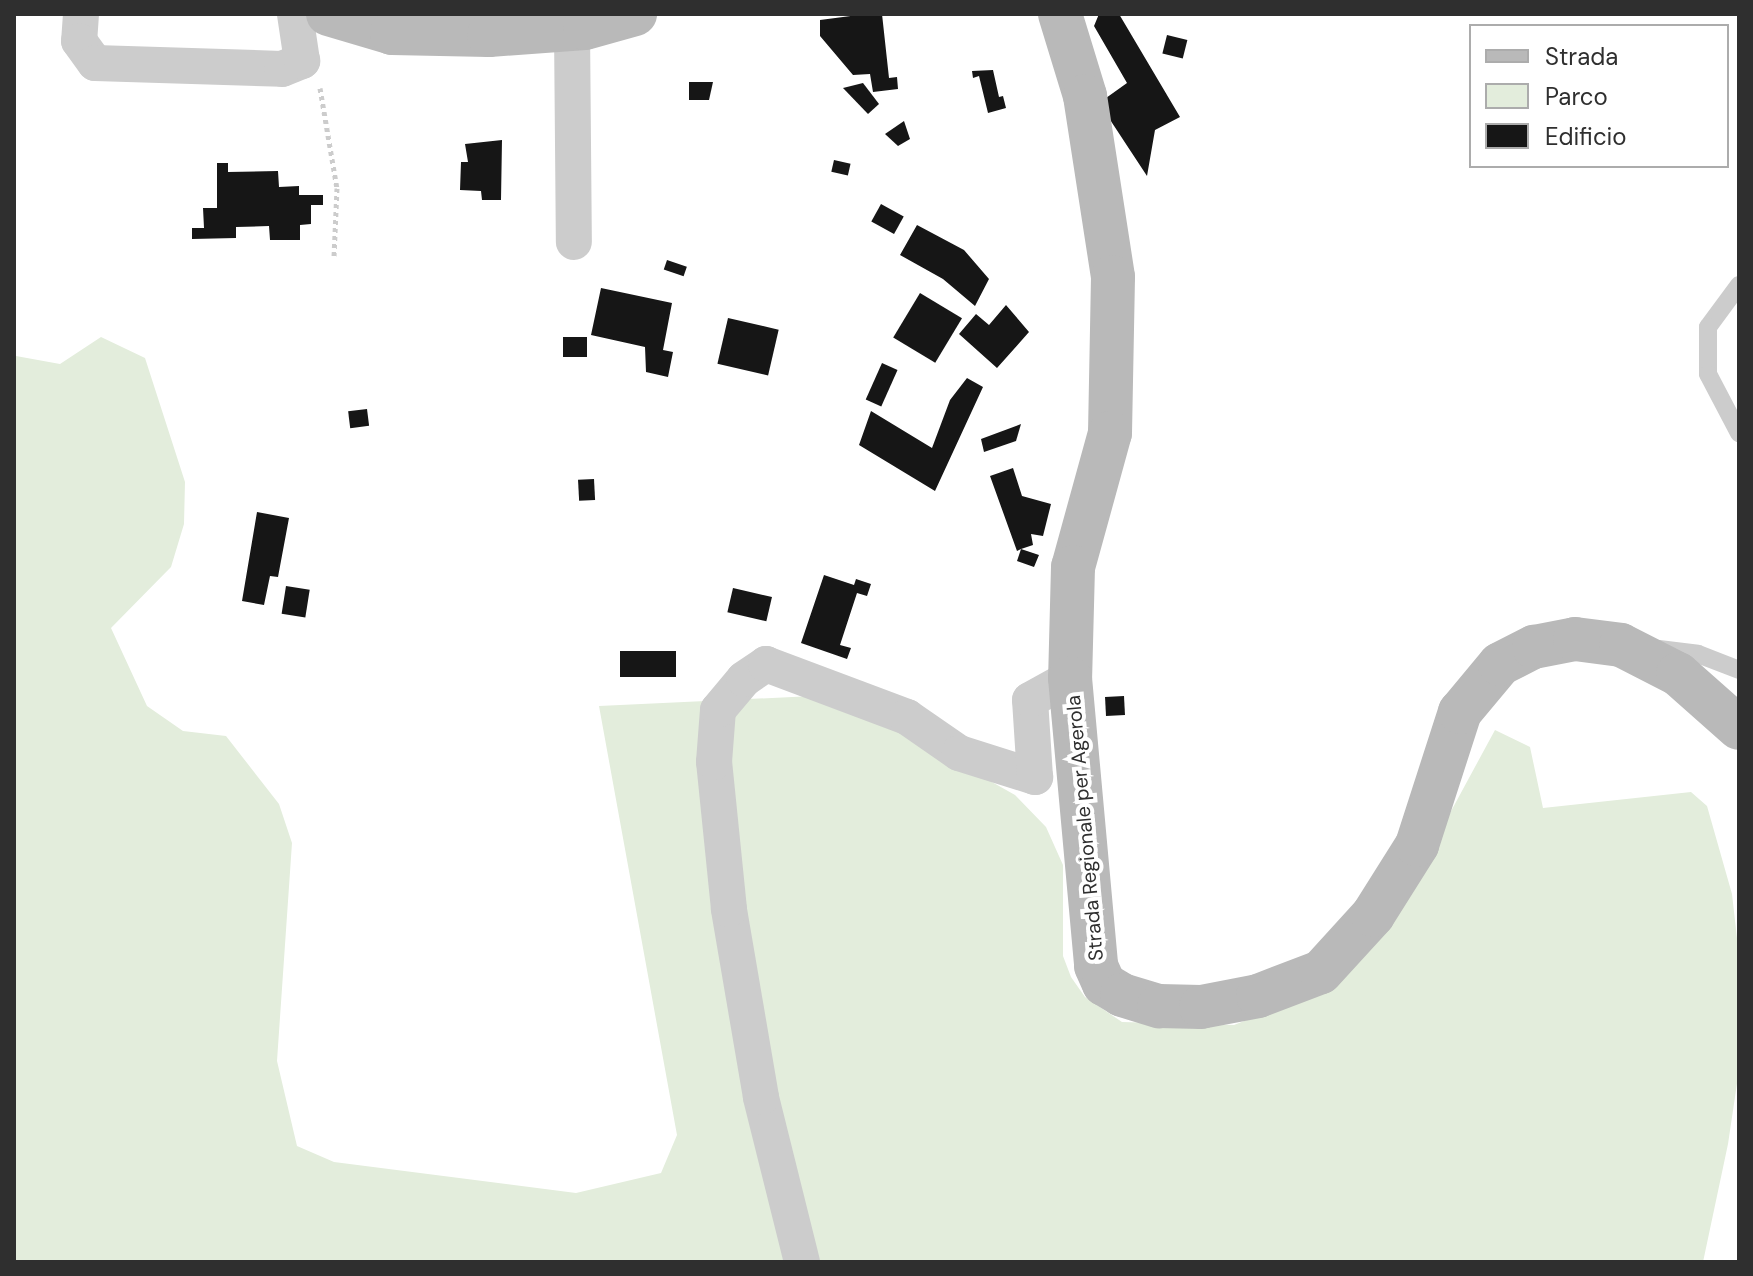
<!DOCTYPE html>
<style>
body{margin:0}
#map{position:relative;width:1753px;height:1276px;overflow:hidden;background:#fff;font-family:"DM Sans",sans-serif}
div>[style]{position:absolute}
.green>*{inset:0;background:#e3eddc}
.building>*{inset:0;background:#161616;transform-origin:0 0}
.path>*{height:5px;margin-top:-2.5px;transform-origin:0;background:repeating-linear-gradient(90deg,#ccc 0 4px,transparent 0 8px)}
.service>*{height:18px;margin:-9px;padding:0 9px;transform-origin:9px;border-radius:9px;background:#ccc}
.minor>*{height:36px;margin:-18px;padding:0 18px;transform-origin:18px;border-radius:18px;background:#ccc}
.secondary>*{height:44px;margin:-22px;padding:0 22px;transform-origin:22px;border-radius:22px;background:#b9b9b9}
span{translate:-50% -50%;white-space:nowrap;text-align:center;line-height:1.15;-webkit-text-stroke:8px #fff;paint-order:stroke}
.street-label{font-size:20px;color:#2f2f2f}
.frame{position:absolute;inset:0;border:16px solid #2f2f2f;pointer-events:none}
.legend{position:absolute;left:1469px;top:24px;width:260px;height:144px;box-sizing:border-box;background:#fff;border:2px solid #acacac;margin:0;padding:10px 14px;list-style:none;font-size:24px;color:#2f2f2f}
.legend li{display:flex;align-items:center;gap:16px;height:40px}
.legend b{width:40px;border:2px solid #acacac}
</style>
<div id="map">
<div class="green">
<div style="clip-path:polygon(101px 337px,145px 358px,185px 482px,184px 524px,171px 567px,111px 628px,147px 706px,183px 731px,226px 736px,279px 804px,292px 843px,277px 1061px,297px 1146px,334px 1162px,576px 1193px,661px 1173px,677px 1135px,599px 706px,813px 696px,905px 733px,1015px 795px,1046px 827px,1063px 865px,1063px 956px,1071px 977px,1085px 997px,1122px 1022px,1234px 1025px,1313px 994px,1385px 933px,1495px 730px,1530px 747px,1543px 808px,1691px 792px,1707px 806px,1732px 894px,1739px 956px,1739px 1070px,1728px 1144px,1703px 1262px,14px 1262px,14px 350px,16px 356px,60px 364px)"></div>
</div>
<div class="building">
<div style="clip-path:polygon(866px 14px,882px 14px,889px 78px,897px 77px,898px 89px,873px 92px,870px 74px,853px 75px,820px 36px,820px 20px)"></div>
<div style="clip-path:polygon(1099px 14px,1119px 14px,1180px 117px,1155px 130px,1147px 176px,1099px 103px,1127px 83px,1094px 26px)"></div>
<div style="left:1167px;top:35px;width:21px;height:19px;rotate:14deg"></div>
<div style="clip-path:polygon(993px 70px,999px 97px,1003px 96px,1006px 108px,988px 113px,979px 76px,973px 78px,972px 71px)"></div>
<div style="clip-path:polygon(689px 82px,713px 82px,709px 100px,689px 100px)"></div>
<div style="clip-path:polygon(863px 83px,879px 104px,868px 114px,843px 88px)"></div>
<div style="clip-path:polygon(904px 121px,910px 139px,898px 146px,885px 134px)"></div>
<div style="clip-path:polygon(502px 140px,501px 200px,482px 200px,481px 191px,460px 190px,461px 162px,468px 162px,465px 144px)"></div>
<div style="left:834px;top:160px;width:17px;height:12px;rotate:13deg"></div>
<div style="clip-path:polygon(217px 163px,228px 163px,228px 172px,278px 171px,279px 187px,299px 186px,299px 195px,323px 195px,323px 205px,311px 205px,311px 224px,300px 225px,300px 240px,270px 240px,269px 226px,236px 227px,236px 238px,192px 239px,192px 228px,204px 228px,203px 208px,217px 208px)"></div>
<div style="left:881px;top:204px;width:26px;height:20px;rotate:29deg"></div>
<div style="clip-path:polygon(917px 225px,964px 250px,989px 279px,975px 306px,943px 279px,900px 255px)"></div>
<div style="left:667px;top:260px;width:21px;height:10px;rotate:19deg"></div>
<div style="clip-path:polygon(601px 288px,672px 303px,663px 350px,673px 352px,668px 377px,646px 372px,645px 347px,591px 335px)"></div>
<div style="left:920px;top:293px;width:49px;height:52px;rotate:31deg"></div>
<div style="clip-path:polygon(1006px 305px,1029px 332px,997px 368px,959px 334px,976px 314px,989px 325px)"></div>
<div style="left:728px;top:318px;width:52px;height:47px;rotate:13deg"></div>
<div style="left:563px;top:337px;width:24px;height:20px"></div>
<div style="left:882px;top:363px;width:17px;height:40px;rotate:24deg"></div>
<div style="clip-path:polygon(967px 378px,983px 387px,935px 491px,859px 445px,871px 411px,932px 448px,950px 400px)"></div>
<div style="left:367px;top:409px;width:17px;height:19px;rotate:83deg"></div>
<div style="clip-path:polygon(1021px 424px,1016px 441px,984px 452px,981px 439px)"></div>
<div style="clip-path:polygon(1013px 468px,1022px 496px,1051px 504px,1043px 536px,1031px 534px,1033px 545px,1021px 549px,1039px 555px,1034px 567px,1017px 561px,1021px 549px,1017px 551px,990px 476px)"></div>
<div style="left:594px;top:479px;width:21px;height:16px;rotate:87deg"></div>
<div style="clip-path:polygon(257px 512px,289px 518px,278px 577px,270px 576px,264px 605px,242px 601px)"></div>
<div style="clip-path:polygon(824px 575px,854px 585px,856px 579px,871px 584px,867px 596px,857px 593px,840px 645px,851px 648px,847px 659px,801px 643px)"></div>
<div style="left:286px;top:586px;width:24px;height:28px;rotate:9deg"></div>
<div style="left:733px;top:588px;width:40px;height:25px;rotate:13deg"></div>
<div style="left:676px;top:651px;width:26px;height:56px;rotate:90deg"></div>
<div style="left:1124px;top:696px;width:19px;height:19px;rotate:87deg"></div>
</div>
<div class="path">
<div style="left:320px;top:88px;width:101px;rotate:80.4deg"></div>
<div style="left:337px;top:188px;width:68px;rotate:92.5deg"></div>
</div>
<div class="service">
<div style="left:1739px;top:285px;width:52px;rotate:126.4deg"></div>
<div style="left:1708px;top:327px;width:47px;rotate:90deg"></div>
<div style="left:1708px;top:374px;width:67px;rotate:62.3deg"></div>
<div style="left:1659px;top:649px;width:39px;rotate:7deg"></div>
<div style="left:1698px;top:654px;width:44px;rotate:21.3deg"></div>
</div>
<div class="minor">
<div style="left:81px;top:14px;width:27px;rotate:94deg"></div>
<div style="left:79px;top:41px;width:27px;rotate:54deg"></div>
<div style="left:95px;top:63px;width:187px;rotate:1.8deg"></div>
<div style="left:282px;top:69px;width:22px;rotate:-22deg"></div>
<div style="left:302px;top:61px;width:48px;rotate:-98.5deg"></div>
<div style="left:572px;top:29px;width:213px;rotate:89.5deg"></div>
<div style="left:802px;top:1262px;width:170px;rotate:-104deg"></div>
<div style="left:761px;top:1097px;width:191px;rotate:-99.7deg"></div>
<div style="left:729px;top:909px;width:148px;rotate:-95.8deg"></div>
<div style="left:714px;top:762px;width:52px;rotate:-85.6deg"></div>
<div style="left:718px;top:710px;width:40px;rotate:-50deg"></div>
<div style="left:744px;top:679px;width:27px;rotate:-34deg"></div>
<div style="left:766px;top:664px;width:151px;rotate:20.6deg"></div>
<div style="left:907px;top:717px;width:63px;rotate:34.7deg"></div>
<div style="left:959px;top:753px;width:80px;rotate:17.5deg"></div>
<div style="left:1035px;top:777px;width:77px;rotate:-93.7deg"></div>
<div style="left:1030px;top:700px;width:46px;rotate:-28.8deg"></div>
</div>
<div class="secondary">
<div style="left:328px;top:14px;width:67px;rotate:16.5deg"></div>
<div style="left:392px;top:33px;width:97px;rotate:1.2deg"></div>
<div style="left:489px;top:35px;width:96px;rotate:-4.2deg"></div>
<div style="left:585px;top:28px;width:52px;rotate:-15.6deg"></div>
<div style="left:1060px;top:14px;width:86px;rotate:73deg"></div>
<div style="left:1085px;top:96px;width:183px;rotate:81.2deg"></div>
<div style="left:1113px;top:277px;width:156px;rotate:91.1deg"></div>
<div style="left:1110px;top:433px;width:139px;rotate:105.4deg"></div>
<div style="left:1073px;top:567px;width:111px;rotate:91.5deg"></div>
<div style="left:1070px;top:678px;width:289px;rotate:84.8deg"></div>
<div style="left:1096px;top:966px;width:20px;rotate:66deg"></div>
<div style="left:1104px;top:984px;width:21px;rotate:31deg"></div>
<div style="left:1122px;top:995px;width:39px;rotate:17deg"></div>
<div style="left:1159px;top:1006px;width:42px;rotate:1.4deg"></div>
<div style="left:1201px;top:1007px;width:58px;rotate:-10.9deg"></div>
<div style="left:1258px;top:996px;width:67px;rotate:-20.9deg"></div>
<div style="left:1321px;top:972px;width:77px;rotate:-47.6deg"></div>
<div style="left:1373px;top:915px;width:83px;rotate:-57.8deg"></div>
<div style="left:1417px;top:845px;width:140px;rotate:-72.1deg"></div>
<div style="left:1460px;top:712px;width:62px;rotate:-50.2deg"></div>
<div style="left:1500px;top:664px;width:38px;rotate:-27deg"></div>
<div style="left:1534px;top:647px;width:42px;rotate:-11deg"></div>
<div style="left:1575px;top:639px;width:46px;rotate:7.4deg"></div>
<div style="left:1621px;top:645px;width:64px;rotate:27deg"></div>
<div style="left:1678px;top:674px;width:81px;rotate:41.5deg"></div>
</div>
<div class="street-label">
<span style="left:1085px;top:828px;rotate:-95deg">Strada Regionale per Agerola</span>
</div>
<div class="frame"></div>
<ul class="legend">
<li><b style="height:10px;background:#b9b9b9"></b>Strada</li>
<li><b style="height:22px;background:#e3eddc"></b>Parco</li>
<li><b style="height:22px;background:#161616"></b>Edificio</li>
</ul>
</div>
